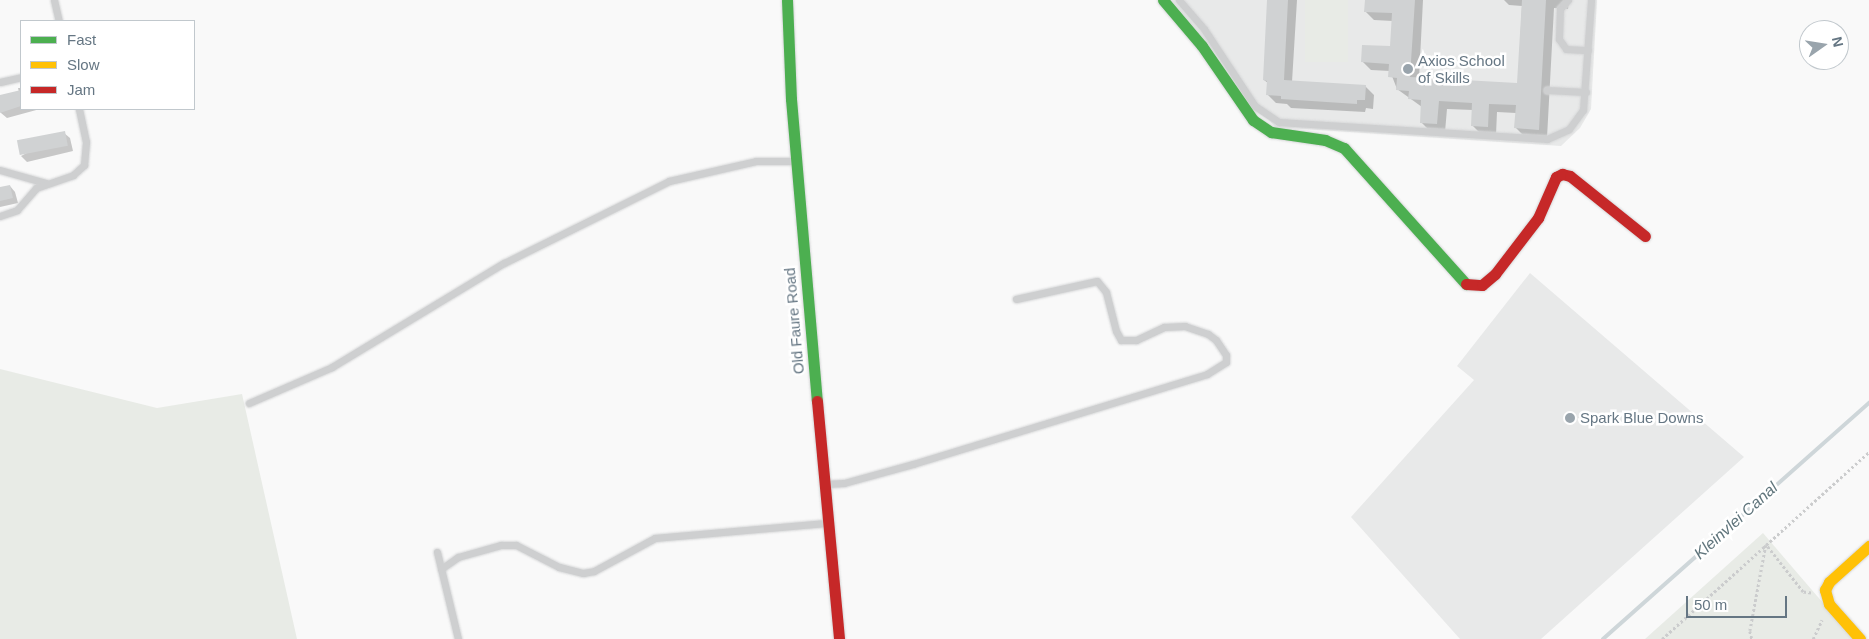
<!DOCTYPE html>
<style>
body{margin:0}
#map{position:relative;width:1869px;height:639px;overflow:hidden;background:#f9f9f9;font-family:Helvetica,sans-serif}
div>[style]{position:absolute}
.built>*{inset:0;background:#e8e9e9}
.green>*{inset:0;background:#e8ebe6;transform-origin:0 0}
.shadow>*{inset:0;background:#0003}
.stream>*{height:4px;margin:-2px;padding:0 2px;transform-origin:2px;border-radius:2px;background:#ced6d9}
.building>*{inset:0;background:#d0d2d3;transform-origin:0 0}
.path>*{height:2.5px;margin-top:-1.25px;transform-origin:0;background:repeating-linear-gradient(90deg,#cbcccd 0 2.5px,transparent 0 5px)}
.roads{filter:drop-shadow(0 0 1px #d5d6d7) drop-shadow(0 0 1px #d5d6d7)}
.lane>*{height:7px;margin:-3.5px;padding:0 3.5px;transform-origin:3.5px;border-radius:3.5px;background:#cecfd0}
.fast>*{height:11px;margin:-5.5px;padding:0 5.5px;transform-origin:5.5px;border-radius:5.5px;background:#4caf50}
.slow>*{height:11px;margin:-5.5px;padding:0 5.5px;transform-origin:5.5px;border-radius:5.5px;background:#ffc107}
.jam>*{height:11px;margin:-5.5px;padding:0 5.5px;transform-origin:5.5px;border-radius:5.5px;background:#c62828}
.dots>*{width:14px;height:14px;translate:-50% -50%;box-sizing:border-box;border:2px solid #fff;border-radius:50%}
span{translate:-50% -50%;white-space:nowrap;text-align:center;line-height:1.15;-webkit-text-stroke:5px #fff;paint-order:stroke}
.poi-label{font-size:15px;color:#657683}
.left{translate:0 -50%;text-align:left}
.street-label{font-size:15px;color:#657683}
.water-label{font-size:16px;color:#60757c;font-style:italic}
.legend{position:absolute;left:20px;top:20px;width:175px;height:90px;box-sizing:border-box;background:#fff;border:1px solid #c1c8cd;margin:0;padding:6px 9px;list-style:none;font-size:15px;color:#657683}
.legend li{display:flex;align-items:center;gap:10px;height:25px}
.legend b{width:25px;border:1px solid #c1c8cd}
.north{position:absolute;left:1799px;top:20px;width:50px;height:50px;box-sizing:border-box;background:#fff;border:1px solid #c1c8cd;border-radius:50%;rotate:77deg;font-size:14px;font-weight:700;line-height:20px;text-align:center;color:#657683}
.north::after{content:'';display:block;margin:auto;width:18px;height:22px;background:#99a4ac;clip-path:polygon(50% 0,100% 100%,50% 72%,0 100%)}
.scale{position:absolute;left:1686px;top:596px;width:101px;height:22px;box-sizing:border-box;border:2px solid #657683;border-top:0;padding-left:6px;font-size:15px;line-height:18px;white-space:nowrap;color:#657683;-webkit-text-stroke:4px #fff;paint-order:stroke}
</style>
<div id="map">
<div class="built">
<div style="clip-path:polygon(1171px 0,1597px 0,1591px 109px,1580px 128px,1561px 146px,1275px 127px)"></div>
<div style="clip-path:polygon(1530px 273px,1744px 457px,1541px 639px,1460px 639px,1351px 517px,1474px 380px,1457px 366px)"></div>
</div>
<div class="green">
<div style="left:1305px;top:0;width:43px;height:62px"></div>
<div style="clip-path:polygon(0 369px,157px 408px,242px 394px,297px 639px,0 639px)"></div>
<div style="clip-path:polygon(1763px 533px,1854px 639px,1645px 639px)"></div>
</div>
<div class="shadow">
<div style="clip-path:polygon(1269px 0,1297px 0,1292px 82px,1365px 86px,1374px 95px,1373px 109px,1366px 108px,1365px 112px,1291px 108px,1287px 104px,1276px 103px,1267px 94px,1268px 83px,1264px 80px)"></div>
<div style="clip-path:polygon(1366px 0,1423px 0,1419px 79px,1518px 84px,1522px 6px,1509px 5px,1504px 0,1569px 0,1568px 9px,1554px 8px,1547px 138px,1524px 136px,1516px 128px,1516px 113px,1497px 112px,1496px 135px,1481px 134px,1472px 125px,1473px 110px,1447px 109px,1445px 132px,1430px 131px,1421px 122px,1422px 107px,1397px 89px,1390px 71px,1371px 70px,1362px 61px,1391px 48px,1393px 21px,1374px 20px,1365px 11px)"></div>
<div style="clip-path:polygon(18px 88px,21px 88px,21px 109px,40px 109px,7px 118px,1px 113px,0 96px,19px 92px)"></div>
<div style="clip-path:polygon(64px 133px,70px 138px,73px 151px,27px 162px,21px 156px)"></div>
<div style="clip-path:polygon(10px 186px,15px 192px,18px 203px,0 207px,0 189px)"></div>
</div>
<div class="stream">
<div style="left:1603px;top:639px;width:356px;rotate:-41.6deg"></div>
</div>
<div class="building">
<div style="clip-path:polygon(1267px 0,1288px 0,1284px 80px,1366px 85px,1365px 100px,1357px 100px,1357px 104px,1281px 99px,1281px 96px,1266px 95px,1267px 81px,1263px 80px)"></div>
<div style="clip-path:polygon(1365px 0,1415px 0,1410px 77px,1517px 83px,1522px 0,1546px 0,1539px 130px,1514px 128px,1516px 105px,1489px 104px,1488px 127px,1471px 126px,1472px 103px,1439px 101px,1437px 124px,1420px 123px,1421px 100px,1408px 99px,1409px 91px,1396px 90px,1397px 78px,1388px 77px,1389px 64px,1361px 62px,1362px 45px,1390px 46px,1392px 13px,1364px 12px)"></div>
<div style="clip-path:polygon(21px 90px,21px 106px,0 113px,0 95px)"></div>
<div style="left:65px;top:131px;width:15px;height:49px;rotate:79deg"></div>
<div style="clip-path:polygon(10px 185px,13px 198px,0 201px,0 187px)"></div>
</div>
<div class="path">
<div style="left:1811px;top:593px;width:8px;rotate:-173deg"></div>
<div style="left:1803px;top:592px;width:60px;rotate:-128.2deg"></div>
<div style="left:1766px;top:545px;width:139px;rotate:-42.1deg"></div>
<div style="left:1662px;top:639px;width:140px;rotate:-42.1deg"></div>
<div style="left:1766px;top:545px;width:87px;rotate:100.5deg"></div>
<div style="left:1750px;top:631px;width:8px;rotate:76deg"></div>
<div style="left:1813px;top:639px;width:21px;rotate:-65deg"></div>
</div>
<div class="roads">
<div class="lane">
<div style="left:54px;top:0;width:22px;rotate:77deg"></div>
<div style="left:1179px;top:0;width:38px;rotate:49deg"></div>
<div style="left:1204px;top:29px;width:92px;rotate:56.5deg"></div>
<div style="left:1255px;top:106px;width:29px;rotate:34deg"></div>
<div style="left:1279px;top:122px;width:269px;rotate:3.6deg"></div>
<div style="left:1547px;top:139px;width:24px;rotate:-24deg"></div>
<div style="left:1569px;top:129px;width:24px;rotate:-54deg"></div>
<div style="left:1583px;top:110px;width:110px;rotate:-85.8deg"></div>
<div style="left:1568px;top:0;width:12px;rotate:132deg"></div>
<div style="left:1560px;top:9px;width:30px;rotate:92deg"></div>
<div style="left:1559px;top:39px;width:12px;rotate:55deg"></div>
<div style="left:1566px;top:49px;width:22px;rotate:3deg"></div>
<div style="left:0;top:82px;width:22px;rotate:-13deg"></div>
<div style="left:1547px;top:90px;width:39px;rotate:3deg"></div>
<div style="left:0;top:170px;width:48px;rotate:15.8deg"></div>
<div style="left:0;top:216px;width:18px;rotate:-19deg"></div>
<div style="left:17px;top:210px;width:29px;rotate:-49deg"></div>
<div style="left:36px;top:188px;width:39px;rotate:-19deg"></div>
<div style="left:73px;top:175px;width:15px;rotate:-42deg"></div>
<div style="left:84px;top:165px;width:23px;rotate:-85deg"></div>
<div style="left:86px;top:142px;width:34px;rotate:-102deg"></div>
<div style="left:249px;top:403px;width:90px;rotate:-23.4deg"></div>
<div style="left:332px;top:367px;width:201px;rotate:-31.2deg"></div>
<div style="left:504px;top:263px;width:184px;rotate:-26.4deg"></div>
<div style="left:669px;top:181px;width:89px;rotate:-12.9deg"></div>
<div style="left:756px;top:161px;width:37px"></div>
<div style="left:826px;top:484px;width:18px;rotate:-3deg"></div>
<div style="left:844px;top:483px;width:72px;rotate:-15.4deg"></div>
<div style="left:913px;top:464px;width:307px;rotate:-17deg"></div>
<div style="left:1207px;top:374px;width:22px;rotate:-32deg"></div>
<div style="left:1226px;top:362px;width:7px;rotate:-90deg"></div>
<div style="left:1226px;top:355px;width:18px;rotate:-124deg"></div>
<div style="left:1216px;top:340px;width:10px;rotate:-143deg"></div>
<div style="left:1208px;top:334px;width:24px;rotate:-161deg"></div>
<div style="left:1185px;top:326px;width:21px;rotate:177deg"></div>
<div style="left:1164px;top:327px;width:31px;rotate:155deg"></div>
<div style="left:1136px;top:340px;width:15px;rotate:180deg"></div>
<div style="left:1121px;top:340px;width:10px;rotate:-119deg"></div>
<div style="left:1116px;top:331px;width:40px;rotate:-104.4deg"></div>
<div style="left:1106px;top:292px;width:14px;rotate:-129deg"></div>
<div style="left:1097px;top:281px;width:83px;rotate:167.5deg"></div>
<div style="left:437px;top:552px;width:89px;rotate:76.4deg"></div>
<div style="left:441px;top:569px;width:21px;rotate:-35deg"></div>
<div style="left:458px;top:557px;width:45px;rotate:-15.6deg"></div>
<div style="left:501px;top:545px;width:15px"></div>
<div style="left:516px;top:545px;width:48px;rotate:27.1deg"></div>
<div style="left:559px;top:567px;width:25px;rotate:14deg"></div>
<div style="left:583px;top:573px;width:11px;rotate:-10deg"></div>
<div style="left:594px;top:571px;width:69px;rotate:-28.4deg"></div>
<div style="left:655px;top:538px;width:171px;rotate:-5deg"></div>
</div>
<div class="fast">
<div style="left:787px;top:0;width:99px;rotate:87.7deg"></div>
<div style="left:791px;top:99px;width:303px;rotate:85.1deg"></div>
<div style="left:1163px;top:0;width:60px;rotate:49.7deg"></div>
<div style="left:1202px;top:46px;width:90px;rotate:55.4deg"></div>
<div style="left:1253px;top:120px;width:22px;rotate:34deg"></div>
<div style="left:1271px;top:132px;width:55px;rotate:8.4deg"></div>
<div style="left:1325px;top:140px;width:21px;rotate:23deg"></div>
<div style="left:1344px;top:148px;width:183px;rotate:48.1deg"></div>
</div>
<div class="slow">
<div style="left:1860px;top:639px;width:47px;rotate:-131.5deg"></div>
<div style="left:1829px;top:604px;width:15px;rotate:-106deg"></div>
<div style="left:1825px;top:590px;width:9px;rotate:-63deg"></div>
<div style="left:1829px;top:582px;width:54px;rotate:-42deg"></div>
</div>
<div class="jam">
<div style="left:1466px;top:284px;width:16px;rotate:4deg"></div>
<div style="left:1482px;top:285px;width:17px;rotate:-40deg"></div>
<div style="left:1495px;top:274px;width:71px;rotate:-52.5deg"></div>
<div style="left:1538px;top:218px;width:45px;rotate:-66.3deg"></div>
<div style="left:1556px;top:177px;width:7px;rotate:-27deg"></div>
<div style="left:1562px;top:174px;width:8px;rotate:14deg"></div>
<div style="left:1570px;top:176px;width:96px;rotate:38.7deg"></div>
<div style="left:817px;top:401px;width:239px;rotate:84.7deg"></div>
</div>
</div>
<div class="dots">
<div style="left:1408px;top:69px;background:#99a4ac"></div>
<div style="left:1570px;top:418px;background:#99a4ac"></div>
</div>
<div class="poi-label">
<span class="left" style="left:1418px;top:69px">Axios School<br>of Skills</span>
<span class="left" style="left:1580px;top:418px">Spark Blue Downs</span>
</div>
<div class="street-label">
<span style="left:794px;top:321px;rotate:-95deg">Old Faure Road</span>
</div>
<div class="water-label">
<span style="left:1736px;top:521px;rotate:-42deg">Kleinvlei Canal</span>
</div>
<ul class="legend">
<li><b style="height:6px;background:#4caf50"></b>Fast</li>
<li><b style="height:6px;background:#ffc107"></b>Slow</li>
<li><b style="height:6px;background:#c62828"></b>Jam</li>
</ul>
<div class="north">N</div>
<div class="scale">50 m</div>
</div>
